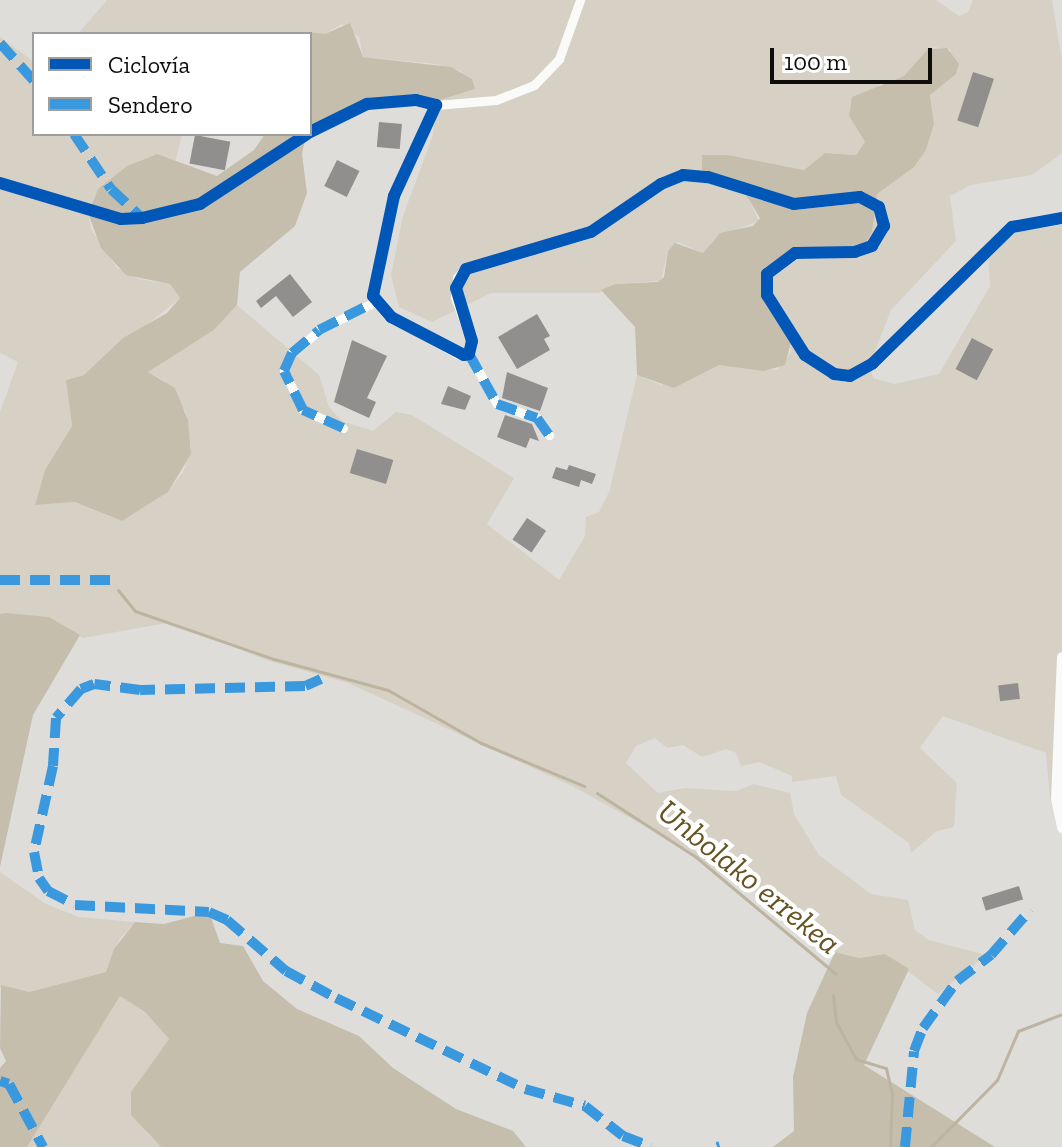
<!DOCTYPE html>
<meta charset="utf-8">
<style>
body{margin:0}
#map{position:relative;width:1062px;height:1147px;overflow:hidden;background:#dfddda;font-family:"Zilla Slab",serif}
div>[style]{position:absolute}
.green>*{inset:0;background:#d7d1c5}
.forest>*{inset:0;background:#c5bead}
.stream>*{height:3px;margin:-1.5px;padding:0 1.5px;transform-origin:1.5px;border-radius:1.5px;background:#bcb49f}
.building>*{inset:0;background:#908f8e;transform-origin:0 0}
.minor>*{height:9px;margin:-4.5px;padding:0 4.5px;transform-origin:4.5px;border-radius:4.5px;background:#fafaf9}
.tertiary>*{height:11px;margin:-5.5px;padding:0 5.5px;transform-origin:5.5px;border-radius:5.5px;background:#fafaf9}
.quiet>*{height:10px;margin-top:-5px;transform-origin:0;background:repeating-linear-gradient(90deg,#3a99de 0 20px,transparent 0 30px)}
.cycleway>*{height:12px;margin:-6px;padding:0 6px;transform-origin:6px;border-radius:6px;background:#0057b8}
span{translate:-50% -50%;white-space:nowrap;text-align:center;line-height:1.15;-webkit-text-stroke:8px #fff;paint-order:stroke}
.water-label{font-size:32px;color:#665322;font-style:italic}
.legend{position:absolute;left:32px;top:32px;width:280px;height:104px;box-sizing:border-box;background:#fff;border:2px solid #9f9e9d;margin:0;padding:10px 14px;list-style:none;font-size:24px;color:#0e0d0b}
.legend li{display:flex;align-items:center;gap:16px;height:40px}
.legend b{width:40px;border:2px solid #9f9e9d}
.scale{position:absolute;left:770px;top:48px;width:162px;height:36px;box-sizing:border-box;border:4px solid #0e0d0b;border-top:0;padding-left:10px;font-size:24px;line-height:28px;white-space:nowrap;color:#0e0d0b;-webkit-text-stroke:6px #fff;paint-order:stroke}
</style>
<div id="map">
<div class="green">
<div style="clip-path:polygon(107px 0,936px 0,959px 16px,968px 12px,973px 0,1052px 0,1062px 60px,1062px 153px,1032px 175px,971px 185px,950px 196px,956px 241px,891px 310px,870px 364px,873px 378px,894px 384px,939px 374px,990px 286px,988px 252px,1011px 233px,1062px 225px,1062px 820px,1050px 800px,1046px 753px,943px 716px,920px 748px,957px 783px,954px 827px,937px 831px,911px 853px,909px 843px,841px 795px,836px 776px,792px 782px,792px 776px,760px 762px,741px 766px,736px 753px,726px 749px,702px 757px,683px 745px,667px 748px,655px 738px,636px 746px,626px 763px,658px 793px,685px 788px,736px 791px,754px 784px,790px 793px,794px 814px,819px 855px,871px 894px,908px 900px,915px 930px,929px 940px,986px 955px,938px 994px,885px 954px,859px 958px,835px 952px,768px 891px,745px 892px,687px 849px,570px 785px,348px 683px,266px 660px,172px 622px,83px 638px,49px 617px,0 614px,0 412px,18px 362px,0 353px,0 37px,34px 62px,34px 134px,182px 134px,175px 163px,198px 173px,171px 162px,156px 154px,127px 166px,96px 193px,88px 213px,91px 229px,117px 268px,139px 279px,170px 284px,180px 298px,84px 375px,66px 380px,72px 426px,45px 470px,35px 505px,75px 502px,122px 521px,168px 492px,183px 472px,191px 448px,186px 412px,165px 381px,148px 372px,214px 330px,237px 305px,319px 375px,329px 407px,342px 421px,373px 431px,396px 412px,412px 415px,514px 478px,487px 524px,559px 580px,585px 536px,586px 517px,599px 512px,609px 492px,637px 375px,661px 385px,719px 365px,777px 370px,792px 351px,772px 308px,773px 267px,872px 232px,877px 194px,926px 150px,934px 124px,930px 95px,939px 85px,951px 50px,934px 47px,904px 76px,880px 84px,853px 123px,865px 142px,856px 155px,825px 153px,804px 170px,728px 155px,759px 221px,716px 237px,703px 253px,678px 242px,668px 251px,661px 281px,615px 284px,599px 293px,491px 293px,432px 322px,399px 307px,391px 275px,403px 216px,433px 135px,437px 101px,475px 89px,461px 71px,436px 64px,363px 57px,359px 37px,342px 24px,325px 34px,78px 34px)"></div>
<div style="clip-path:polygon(0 872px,46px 904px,79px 917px,135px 922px,119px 940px,106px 972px,29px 992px,0 988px)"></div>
<div style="clip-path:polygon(120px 995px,145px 1012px,169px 1039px,131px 1092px,146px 1132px,161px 1147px,27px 1147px)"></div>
</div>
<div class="forest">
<div style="clip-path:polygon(350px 23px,363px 57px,451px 67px,472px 79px,475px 89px,437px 101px,371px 106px,305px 140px,302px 154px,307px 193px,295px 226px,240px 272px,237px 305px,214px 330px,148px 372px,175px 388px,188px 420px,191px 454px,168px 492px,122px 521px,75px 502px,35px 505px,45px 470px,72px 426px,66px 380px,84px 375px,123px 338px,167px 313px,180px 298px,170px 284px,126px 275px,101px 248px,88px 213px,98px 189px,127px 166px,157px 154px,217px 176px,254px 150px,265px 134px,310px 134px,310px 34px,295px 34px,308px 32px,325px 34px)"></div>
<div style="clip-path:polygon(947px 48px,959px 64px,956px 74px,930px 95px,934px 124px,926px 150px,914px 167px,877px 194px,872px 232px,863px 247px,792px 257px,767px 283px,791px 342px,785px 365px,764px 371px,719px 365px,674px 388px,637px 375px,635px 327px,601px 290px,615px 284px,658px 282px,664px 277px,668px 251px,675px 243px,703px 253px,720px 233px,753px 226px,760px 218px,746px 195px,702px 172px,702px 155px,728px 155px,804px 170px,825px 153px,856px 155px,865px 142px,849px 116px,852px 97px,904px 76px,928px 49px)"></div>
<div style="clip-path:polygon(7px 613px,49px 617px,80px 635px,33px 715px,0 867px,0 614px)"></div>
<div style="clip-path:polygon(209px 912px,220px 943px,243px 946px,263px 981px,297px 1009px,359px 1036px,393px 1068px,456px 1109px,513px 1131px,526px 1147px,161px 1147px,131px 1115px,131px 1092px,169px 1039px,145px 1012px,120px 996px,27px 1147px,0 1147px,0 1068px,6px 1061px,0 1048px,1px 985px,29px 992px,106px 972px,114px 949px,135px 922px,164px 924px)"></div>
<div style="clip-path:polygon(835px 952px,859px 958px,885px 954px,909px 969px,864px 1065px,995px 1147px,773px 1147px,794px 1131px,793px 1077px,807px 1013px)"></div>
</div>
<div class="stream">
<div style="left:118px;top:590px;width:27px;rotate:51deg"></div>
<div style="left:135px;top:611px;width:147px;rotate:19.1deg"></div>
<div style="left:274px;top:659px;width:118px;rotate:15.2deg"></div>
<div style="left:388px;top:690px;width:107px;rotate:29.7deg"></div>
<div style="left:481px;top:743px;width:112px;rotate:22.7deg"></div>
<div style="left:597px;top:793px;width:118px;rotate:32.9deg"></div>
<div style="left:696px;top:857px;width:182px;rotate:39.9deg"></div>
<div style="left:833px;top:995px;width:27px;rotate:84deg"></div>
<div style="left:836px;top:1022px;width:42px;rotate:61.6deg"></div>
<div style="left:856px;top:1059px;width:31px;rotate:17deg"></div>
<div style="left:886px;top:1068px;width:26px;rotate:77deg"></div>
<div style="left:892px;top:1093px;width:54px;rotate:92.1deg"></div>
<div style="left:931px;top:1147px;width:94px;rotate:-45.4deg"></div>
<div style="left:997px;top:1080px;width:53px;rotate:-66.8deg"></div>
<div style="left:1018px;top:1031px;width:47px;rotate:-21.1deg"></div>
</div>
<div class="building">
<div style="left:973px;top:72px;width:22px;height:51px;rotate:18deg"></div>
<div style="left:379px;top:122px;width:23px;height:25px;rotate:5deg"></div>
<div style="left:195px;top:135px;width:36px;height:29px;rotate:11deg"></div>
<div style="left:337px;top:160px;width:25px;height:29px;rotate:26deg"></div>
<div style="clip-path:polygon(290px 274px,312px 302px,293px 317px,276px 296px,261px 308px,256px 301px)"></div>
<div style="clip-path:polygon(537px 314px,550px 336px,544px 339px,550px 350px,517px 369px,498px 337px)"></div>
<div style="left:972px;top:338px;width:24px;height:35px;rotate:28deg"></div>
<div style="clip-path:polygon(352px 340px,387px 356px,367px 398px,376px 402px,369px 418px,334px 402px)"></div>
<div style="clip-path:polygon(507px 372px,548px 388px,540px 411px,502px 398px)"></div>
<div style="clip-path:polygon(448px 386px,471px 396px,465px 410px,441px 404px)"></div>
<div style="clip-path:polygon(505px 415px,532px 424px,539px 441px,530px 438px,526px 448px,497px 437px)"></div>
<div style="left:357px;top:449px;width:38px;height:25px;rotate:17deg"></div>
<div style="clip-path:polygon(569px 465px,596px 474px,592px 484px,581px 480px,579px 487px,552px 478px,556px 467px,567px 470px)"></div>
<div style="left:527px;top:518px;width:23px;height:26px;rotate:34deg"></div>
<div style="left:1018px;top:683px;width:16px;height:20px;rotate:83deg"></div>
<div style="left:1019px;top:886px;width:14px;height:39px;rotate:73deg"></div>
</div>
<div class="minor">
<div style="left:436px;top:105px;width:60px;rotate:-4.8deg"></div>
<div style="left:496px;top:100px;width:41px;rotate:-21.5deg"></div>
<div style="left:534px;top:85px;width:36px;rotate:-46deg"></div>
<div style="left:559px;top:59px;width:63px;rotate:-70.4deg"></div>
<div style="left:310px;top:132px;width:64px;rotate:-26.2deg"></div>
<div style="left:367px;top:104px;width:49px;rotate:-4.7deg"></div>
<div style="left:416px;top:100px;width:21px;rotate:14deg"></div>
<div style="left:436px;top:105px;width:100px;rotate:114.8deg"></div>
<div style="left:394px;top:196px;width:102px;rotate:101.9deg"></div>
<div style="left:373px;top:296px;width:28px;rotate:49deg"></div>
<div style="left:391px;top:317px;width:76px;rotate:29.3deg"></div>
<div style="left:457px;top:354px;width:12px"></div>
<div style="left:469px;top:354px;width:13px;rotate:-77deg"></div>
<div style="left:0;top:183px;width:126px;rotate:16.6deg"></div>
<div style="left:121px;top:219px;width:21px;rotate:-3deg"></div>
<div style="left:142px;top:218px;width:60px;rotate:-13.6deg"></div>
<div style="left:200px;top:204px;width:128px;rotate:-33.2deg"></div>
<div style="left:469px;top:354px;width:57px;rotate:60.8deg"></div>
<div style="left:497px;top:404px;width:42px;rotate:19.3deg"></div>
<div style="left:537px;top:418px;width:21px;rotate:55deg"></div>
<div style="left:343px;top:428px;width:44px;rotate:-155.8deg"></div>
<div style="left:303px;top:410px;width:43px;rotate:-116deg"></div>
<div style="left:284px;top:371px;width:20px;rotate:-66deg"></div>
<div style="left:292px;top:353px;width:35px;rotate:-40deg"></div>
<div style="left:319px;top:330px;width:63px;rotate:-26.6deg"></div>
</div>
<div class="tertiary">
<div style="left:472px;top:341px;width:47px;rotate:-110deg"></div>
<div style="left:456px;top:297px;width:19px;rotate:-84deg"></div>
<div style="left:458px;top:278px;width:12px;rotate:-48deg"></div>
<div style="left:466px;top:269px;width:130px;rotate:-16.5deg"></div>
<div style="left:591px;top:232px;width:85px;rotate:-34.4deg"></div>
<div style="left:661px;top:184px;width:24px;rotate:-22deg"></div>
<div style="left:683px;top:175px;width:25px;rotate:5deg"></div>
<div style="left:708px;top:177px;width:90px;rotate:17.4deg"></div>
<div style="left:794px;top:204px;width:66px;rotate:-6.1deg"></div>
<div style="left:860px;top:197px;width:21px;rotate:28deg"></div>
<div style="left:879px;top:207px;width:20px;rotate:75deg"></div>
<div style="left:884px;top:226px;width:23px;rotate:121deg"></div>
<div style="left:872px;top:246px;width:18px;rotate:161deg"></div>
<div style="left:855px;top:252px;width:60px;rotate:179deg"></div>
<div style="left:795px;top:253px;width:35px;rotate:143deg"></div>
<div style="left:767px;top:274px;width:21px;rotate:90deg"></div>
<div style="left:767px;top:295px;width:71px;rotate:57.7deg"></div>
<div style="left:805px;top:355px;width:35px;rotate:33deg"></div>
<div style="left:834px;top:374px;width:16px;rotate:7deg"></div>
<div style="left:850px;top:376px;width:26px;rotate:-29deg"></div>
<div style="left:873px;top:363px;width:194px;rotate:-44.4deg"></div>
<div style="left:1012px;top:227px;width:51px;rotate:-10.2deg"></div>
<div style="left:1062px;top:657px;width:141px;rotate:92.4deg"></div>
<div style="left:1056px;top:798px;width:30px;rotate:78deg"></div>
</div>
<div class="quiet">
<div style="left:0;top:43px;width:51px;rotate:48.2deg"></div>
<div style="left:74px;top:134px;width:66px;rotate:56.1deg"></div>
<div style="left:111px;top:189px;width:42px;rotate:43.1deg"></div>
<div style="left:469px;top:354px;width:57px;rotate:60.8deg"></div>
<div style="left:497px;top:404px;width:42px;rotate:19.3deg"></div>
<div style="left:537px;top:418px;width:21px;rotate:55deg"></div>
<div style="left:343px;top:428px;width:44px;rotate:-155.8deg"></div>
<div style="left:303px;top:410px;width:43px;rotate:-116deg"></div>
<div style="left:284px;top:371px;width:20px;rotate:-66deg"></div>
<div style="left:292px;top:353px;width:35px;rotate:-40deg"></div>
<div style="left:319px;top:330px;width:63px;rotate:-26.6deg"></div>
<div style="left:0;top:580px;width:110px"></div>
<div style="left:321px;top:679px;width:17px;rotate:156deg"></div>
<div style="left:305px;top:686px;width:165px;rotate:178.6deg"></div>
<div style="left:140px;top:690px;width:46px;rotate:-172.6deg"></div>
<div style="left:94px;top:684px;width:14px;rotate:159deg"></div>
<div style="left:81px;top:689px;width:38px;rotate:131deg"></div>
<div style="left:56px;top:718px;width:48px;rotate:93.6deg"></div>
<div style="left:53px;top:766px;width:88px;rotate:102.5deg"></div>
<div style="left:34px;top:852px;width:26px;rotate:79deg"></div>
<div style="left:39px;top:878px;width:16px;rotate:55deg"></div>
<div style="left:48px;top:891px;width:30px;rotate:27deg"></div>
<div style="left:75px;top:905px;width:134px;rotate:3deg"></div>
<div style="left:209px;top:912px;width:20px;rotate:24deg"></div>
<div style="left:227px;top:920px;width:78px;rotate:40.8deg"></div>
<div style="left:286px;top:971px;width:57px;rotate:28.4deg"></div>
<div style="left:336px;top:998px;width:210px;rotate:25.7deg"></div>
<div style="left:525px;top:1089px;width:62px;rotate:15.8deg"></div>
<div style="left:585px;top:1106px;width:48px;rotate:38.3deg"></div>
<div style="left:623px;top:1136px;width:30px;rotate:21deg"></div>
<div style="left:0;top:1081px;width:9px;rotate:18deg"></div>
<div style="left:9px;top:1084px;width:72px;rotate:61.6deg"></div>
<div style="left:717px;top:1147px;width:3px;rotate:-18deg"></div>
<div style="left:905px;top:1147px;width:96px;rotate:-84.6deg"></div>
<div style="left:914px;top:1051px;width:25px;rotate:-69deg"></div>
<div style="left:923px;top:1028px;width:58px;rotate:-54.1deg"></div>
<div style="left:957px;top:981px;width:43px;rotate:-37.4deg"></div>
<div style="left:991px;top:955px;width:60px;rotate:-49.1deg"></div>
</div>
<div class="cycleway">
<div style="left:310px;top:132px;width:64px;rotate:-26.2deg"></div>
<div style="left:367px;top:104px;width:49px;rotate:-4.7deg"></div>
<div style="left:416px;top:100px;width:21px;rotate:14deg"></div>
<div style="left:436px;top:105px;width:100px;rotate:114.8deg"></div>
<div style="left:394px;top:196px;width:102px;rotate:101.9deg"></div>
<div style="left:373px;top:296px;width:28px;rotate:49deg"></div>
<div style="left:391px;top:317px;width:82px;rotate:27.5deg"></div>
<div style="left:464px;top:355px;width:5px;rotate:-11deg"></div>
<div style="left:469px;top:354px;width:13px;rotate:-77deg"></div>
<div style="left:472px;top:341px;width:55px;rotate:-106.8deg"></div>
<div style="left:456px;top:288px;width:21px;rotate:-62deg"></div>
<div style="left:466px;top:269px;width:130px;rotate:-16.5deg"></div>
<div style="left:591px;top:232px;width:85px;rotate:-34.4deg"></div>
<div style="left:661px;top:184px;width:24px;rotate:-22deg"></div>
<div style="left:683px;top:175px;width:25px;rotate:5deg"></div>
<div style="left:708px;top:177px;width:90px;rotate:17.4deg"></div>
<div style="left:794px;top:204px;width:66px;rotate:-6.1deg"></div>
<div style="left:860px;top:197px;width:21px;rotate:28deg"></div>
<div style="left:879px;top:207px;width:20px;rotate:75deg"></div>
<div style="left:884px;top:226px;width:23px;rotate:121deg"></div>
<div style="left:872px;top:246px;width:18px;rotate:161deg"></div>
<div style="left:855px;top:252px;width:60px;rotate:179deg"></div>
<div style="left:795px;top:253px;width:35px;rotate:143deg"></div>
<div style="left:767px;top:274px;width:21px;rotate:90deg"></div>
<div style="left:767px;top:295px;width:71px;rotate:57.7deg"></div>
<div style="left:805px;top:355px;width:35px;rotate:33deg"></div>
<div style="left:834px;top:374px;width:16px;rotate:7deg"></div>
<div style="left:850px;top:376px;width:26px;rotate:-29deg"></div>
<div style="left:873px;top:363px;width:194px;rotate:-44.4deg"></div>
<div style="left:1012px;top:227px;width:51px;rotate:-10.2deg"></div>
<div style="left:0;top:183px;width:126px;rotate:16.6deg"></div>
<div style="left:121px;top:219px;width:21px;rotate:-3deg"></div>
<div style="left:142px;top:218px;width:60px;rotate:-13.6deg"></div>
<div style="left:200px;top:204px;width:128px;rotate:-33.2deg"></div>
</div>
<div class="water-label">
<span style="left:749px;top:877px;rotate:39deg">Unbolako errekea</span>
</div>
<ul class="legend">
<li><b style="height:10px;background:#0057b8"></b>Ciclovía</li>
<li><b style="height:10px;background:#3a99de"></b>Sendero</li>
</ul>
<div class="scale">100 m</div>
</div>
